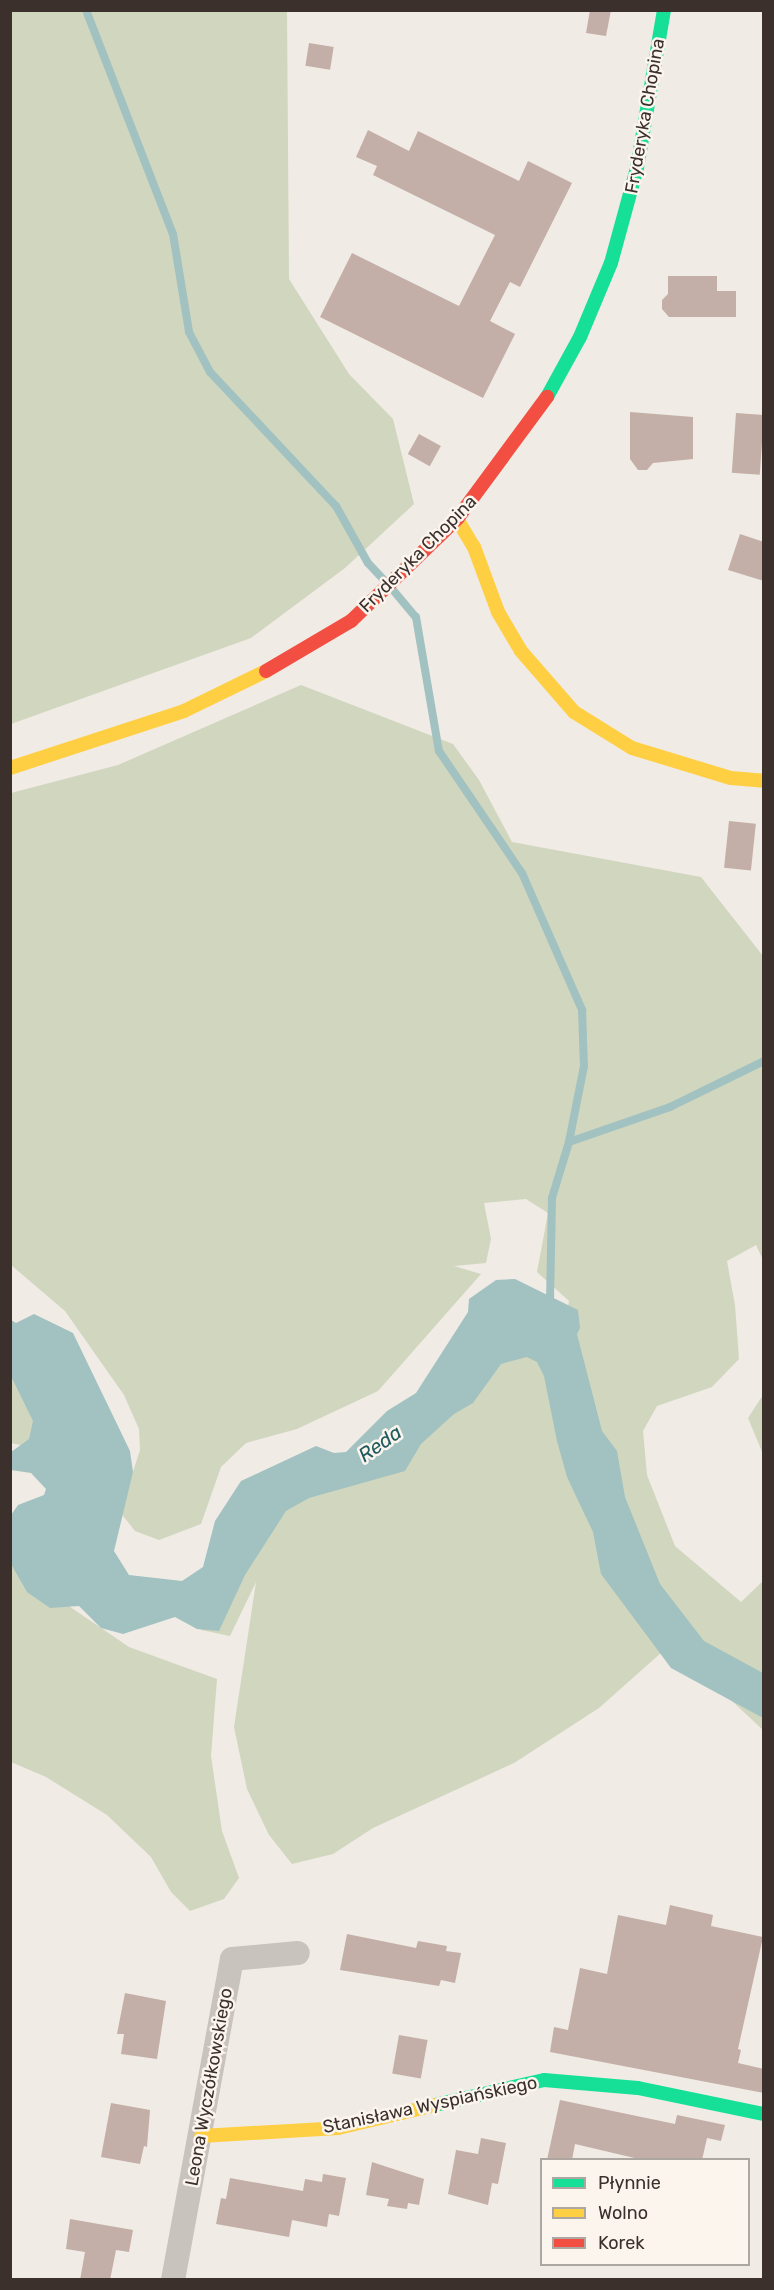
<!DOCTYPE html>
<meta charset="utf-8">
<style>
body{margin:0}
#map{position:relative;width:774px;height:2290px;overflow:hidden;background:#f0ebe5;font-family:Rubik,sans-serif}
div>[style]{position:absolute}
.green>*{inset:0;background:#d1d6bf}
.water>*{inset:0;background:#a1c2c1}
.stream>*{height:8px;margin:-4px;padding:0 4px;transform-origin:4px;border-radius:4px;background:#a1c2c1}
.building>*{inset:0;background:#c3afa7;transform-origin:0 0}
.street>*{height:24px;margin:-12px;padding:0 12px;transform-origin:12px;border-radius:12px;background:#c9c3be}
.fast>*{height:14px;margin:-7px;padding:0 7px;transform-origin:7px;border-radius:7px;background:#16e098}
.slow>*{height:14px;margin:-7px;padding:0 7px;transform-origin:7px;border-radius:7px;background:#ffcf43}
.jam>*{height:14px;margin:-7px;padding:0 7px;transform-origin:7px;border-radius:7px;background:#f24e42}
span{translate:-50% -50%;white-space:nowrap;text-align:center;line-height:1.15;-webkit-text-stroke:5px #fbf5ee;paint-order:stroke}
.street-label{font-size:18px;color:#3b302b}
.water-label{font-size:20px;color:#1f5a5e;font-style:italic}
.frame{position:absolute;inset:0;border:12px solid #3b302b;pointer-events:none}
.legend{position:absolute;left:540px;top:2158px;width:210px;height:108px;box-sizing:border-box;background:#fbf5ee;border:2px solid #aea6a0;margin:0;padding:8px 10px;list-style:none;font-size:18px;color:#3b302b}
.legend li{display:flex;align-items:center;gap:12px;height:30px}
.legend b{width:30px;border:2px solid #aea6a0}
</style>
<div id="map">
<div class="green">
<div style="clip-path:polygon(11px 10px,287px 11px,289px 279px,349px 374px,393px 419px,414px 504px,345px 568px,251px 638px,11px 724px)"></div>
<div style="clip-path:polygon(301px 685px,453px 744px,479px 780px,512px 842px,701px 877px,763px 956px,763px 1260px,756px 1245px,727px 1261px,735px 1305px,739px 1359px,712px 1387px,657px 1406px,643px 1431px,647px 1475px,675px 1546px,741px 1602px,763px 1581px,763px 1730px,671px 1644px,599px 1708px,514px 1763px,373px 1828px,333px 1854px,292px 1864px,269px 1835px,247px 1789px,234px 1727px,256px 1582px,230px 1636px,201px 1630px,244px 1539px,498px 1352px,562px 1341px,569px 1301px,537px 1272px,548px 1213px,526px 1199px,484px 1203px,491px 1239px,486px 1263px,454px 1266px,481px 1274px,378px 1391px,297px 1429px,246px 1443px,221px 1467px,201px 1524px,159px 1540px,135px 1531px,120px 1512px,140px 1450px,139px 1429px,124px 1395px,65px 1311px,11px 1265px,11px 793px,118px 765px)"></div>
<div style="clip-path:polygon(10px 1340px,68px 1455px,11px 1443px)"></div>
<div style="clip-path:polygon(763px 1395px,763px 1454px,748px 1418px)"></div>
<div style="clip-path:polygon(10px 1552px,60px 1600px,129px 1647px,217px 1679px,211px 1756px,222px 1831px,239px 1878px,224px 1899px,190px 1911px,171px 1892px,151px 1857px,107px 1815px,46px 1777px,11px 1762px)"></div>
</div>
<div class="water">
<div style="clip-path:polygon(515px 1279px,578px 1310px,580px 1328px,577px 1334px,602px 1431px,617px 1451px,625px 1497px,660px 1584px,704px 1641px,763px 1673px,763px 1718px,671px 1668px,601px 1574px,593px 1532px,567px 1477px,557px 1441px,544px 1376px,537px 1362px,527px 1357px,501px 1364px,473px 1403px,454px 1414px,421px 1444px,405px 1471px,309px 1498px,286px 1511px,245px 1575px,219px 1631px,197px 1629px,175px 1617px,123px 1634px,101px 1628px,79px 1606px,50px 1608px,27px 1592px,11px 1564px,11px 1515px,18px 1505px,44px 1495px,46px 1489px,31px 1473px,11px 1470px,11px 1452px,29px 1439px,33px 1421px,11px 1376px,11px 1320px,16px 1323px,34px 1314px,73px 1333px,130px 1451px,133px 1472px,114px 1551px,129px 1575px,182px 1581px,203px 1567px,215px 1521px,241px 1481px,316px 1446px,334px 1453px,346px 1452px,387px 1411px,416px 1393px,468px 1312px,469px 1299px,496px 1280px)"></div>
</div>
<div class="stream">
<div style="left:86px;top:10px;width:240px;rotate:68.8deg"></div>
<div style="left:173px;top:234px;width:99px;rotate:80.7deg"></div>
<div style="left:189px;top:332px;width:45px;rotate:62.3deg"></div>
<div style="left:210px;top:372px;width:184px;rotate:46.8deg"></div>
<div style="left:336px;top:506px;width:65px;rotate:60.7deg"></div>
<div style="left:368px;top:563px;width:22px;rotate:47deg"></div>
<div style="left:393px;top:590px;width:35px;rotate:50deg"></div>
<div style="left:416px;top:617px;width:136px;rotate:80.3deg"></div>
<div style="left:439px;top:751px;width:148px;rotate:55.8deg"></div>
<div style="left:522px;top:873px;width:150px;rotate:66.3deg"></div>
<div style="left:582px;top:1010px;width:56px;rotate:88deg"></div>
<div style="left:584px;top:1066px;width:77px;rotate:101.2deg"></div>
<div style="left:569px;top:1142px;width:59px;rotate:106.9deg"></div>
<div style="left:552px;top:1198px;width:107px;rotate:91.1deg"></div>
<div style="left:569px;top:1142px;width:107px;rotate:-19.1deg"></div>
<div style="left:670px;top:1107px;width:105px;rotate:-26.1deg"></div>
</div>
<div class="building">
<div style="clip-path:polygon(590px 10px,611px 10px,606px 36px,586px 33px)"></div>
<div style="left:309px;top:43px;width:25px;height:23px;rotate:9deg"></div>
<div style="clip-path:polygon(368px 130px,409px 151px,418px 131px,519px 181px,528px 161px,572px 183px,520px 287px,510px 282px,490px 321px,515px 334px,483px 398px,320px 317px,352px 253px,459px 306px,495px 235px,373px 175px,377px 166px,356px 157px)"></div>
<div style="clip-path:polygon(668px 276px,717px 276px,717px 291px,736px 291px,736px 317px,669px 317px,662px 309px,662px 300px,668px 294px)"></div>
<div style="clip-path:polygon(630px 412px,693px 417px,693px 459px,653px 463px,647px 470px,638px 470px,630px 459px)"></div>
<div style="left:736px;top:413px;width:28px;height:60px;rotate:4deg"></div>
<div style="left:419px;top:434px;width:25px;height:23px;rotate:29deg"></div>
<div style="clip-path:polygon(740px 534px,764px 542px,764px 581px,728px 570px)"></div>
<div style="left:729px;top:821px;width:27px;height:47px;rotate:6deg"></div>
<div style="clip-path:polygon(670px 1905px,713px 1915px,711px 1926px,763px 1937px,738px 2049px,741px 2050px,738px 2063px,764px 2069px,764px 2093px,550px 2052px,554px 2027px,568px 2030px,580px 1968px,607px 1974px,618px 1915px,666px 1925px)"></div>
<div style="clip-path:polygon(347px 1934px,416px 1948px,418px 1941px,447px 1946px,446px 1951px,461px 1953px,455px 1983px,441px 1980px,439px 1986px,340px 1970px)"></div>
<div style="clip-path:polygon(125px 1993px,166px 2001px,157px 2059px,121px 2054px,124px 2034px,117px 2034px)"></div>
<div style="left:399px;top:2035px;width:29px;height:39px;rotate:10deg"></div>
<div style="clip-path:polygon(560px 2100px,675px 2124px,677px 2115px,725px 2125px,721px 2141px,707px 2138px,702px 2160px,643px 2160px,575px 2144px,572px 2160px,547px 2160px)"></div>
<div style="clip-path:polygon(111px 2103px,150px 2110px,147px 2147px,144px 2146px,140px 2164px,101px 2157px)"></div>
<div style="clip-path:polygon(481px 2138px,506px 2143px,498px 2184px,492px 2183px,488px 2205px,448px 2194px,456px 2150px,478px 2154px)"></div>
<div style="clip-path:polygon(372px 2162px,424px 2179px,419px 2205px,408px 2203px,407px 2209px,387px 2206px,389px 2199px,366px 2195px)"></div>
<div style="clip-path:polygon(323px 2174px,346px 2178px,339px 2216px,329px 2214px,327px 2227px,292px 2220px,289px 2237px,216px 2224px,221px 2198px,226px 2199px,230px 2178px,303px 2191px,305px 2179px,322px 2182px)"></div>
<div style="clip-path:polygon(70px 2219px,133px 2230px,129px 2252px,116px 2250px,110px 2280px,80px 2280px,85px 2252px,66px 2249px)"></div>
</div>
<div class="street">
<div style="left:173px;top:2280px;width:326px;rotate:-79.6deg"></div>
<div style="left:232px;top:1959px;width:66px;rotate:-5.2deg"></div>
</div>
<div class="fast">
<div style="left:547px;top:397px;width:68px;rotate:-61.2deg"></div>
<div style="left:580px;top:337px;width:80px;rotate:-67.3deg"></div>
<div style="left:611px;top:263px;width:98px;rotate:-74.7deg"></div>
<div style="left:637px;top:168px;width:160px;rotate:-80.3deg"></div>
<div style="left:435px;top:2105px;width:112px;rotate:-12.9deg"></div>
<div style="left:544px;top:2080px;width:94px;rotate:4.9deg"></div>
<div style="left:638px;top:2088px;width:129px;rotate:11.7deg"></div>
</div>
<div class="slow">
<div style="left:457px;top:519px;width:33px;rotate:59deg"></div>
<div style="left:474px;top:547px;width:69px;rotate:69.7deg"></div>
<div style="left:498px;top:612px;width:45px;rotate:59.5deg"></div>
<div style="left:521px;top:651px;width:81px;rotate:49deg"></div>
<div style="left:574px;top:712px;width:68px;rotate:31.8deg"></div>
<div style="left:632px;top:748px;width:103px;rotate:16.9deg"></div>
<div style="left:731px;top:778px;width:33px;rotate:5deg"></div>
<div style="left:10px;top:768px;width:183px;rotate:-18.1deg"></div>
<div style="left:184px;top:711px;width:91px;rotate:-26deg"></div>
<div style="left:201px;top:2136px;width:137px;rotate:-3.3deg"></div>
<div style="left:338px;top:2128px;width:100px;rotate:-13.3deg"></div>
</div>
<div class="jam">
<div style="left:266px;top:671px;width:99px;rotate:-30.5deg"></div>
<div style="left:351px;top:621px;width:147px;rotate:-43.9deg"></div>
<div style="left:457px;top:519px;width:152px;rotate:-53.6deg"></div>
</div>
<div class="street-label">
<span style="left:645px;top:116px;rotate:-80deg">Fryderyka Chopina</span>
<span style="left:418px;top:554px;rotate:-45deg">Fryderyka Chopina</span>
<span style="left:209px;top:2087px;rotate:-80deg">Leona Wyczółkowskiego</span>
<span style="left:430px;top:2105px;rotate:-12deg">Stanisława Wyspiańskiego</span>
</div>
<div class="water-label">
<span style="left:380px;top:1444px;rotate:-35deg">Reda</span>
</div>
<div class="frame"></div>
<ul class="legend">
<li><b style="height:8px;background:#16e098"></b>Płynnie</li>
<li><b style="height:8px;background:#ffcf43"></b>Wolno</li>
<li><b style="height:8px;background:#f24e42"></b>Korek</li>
</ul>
</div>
